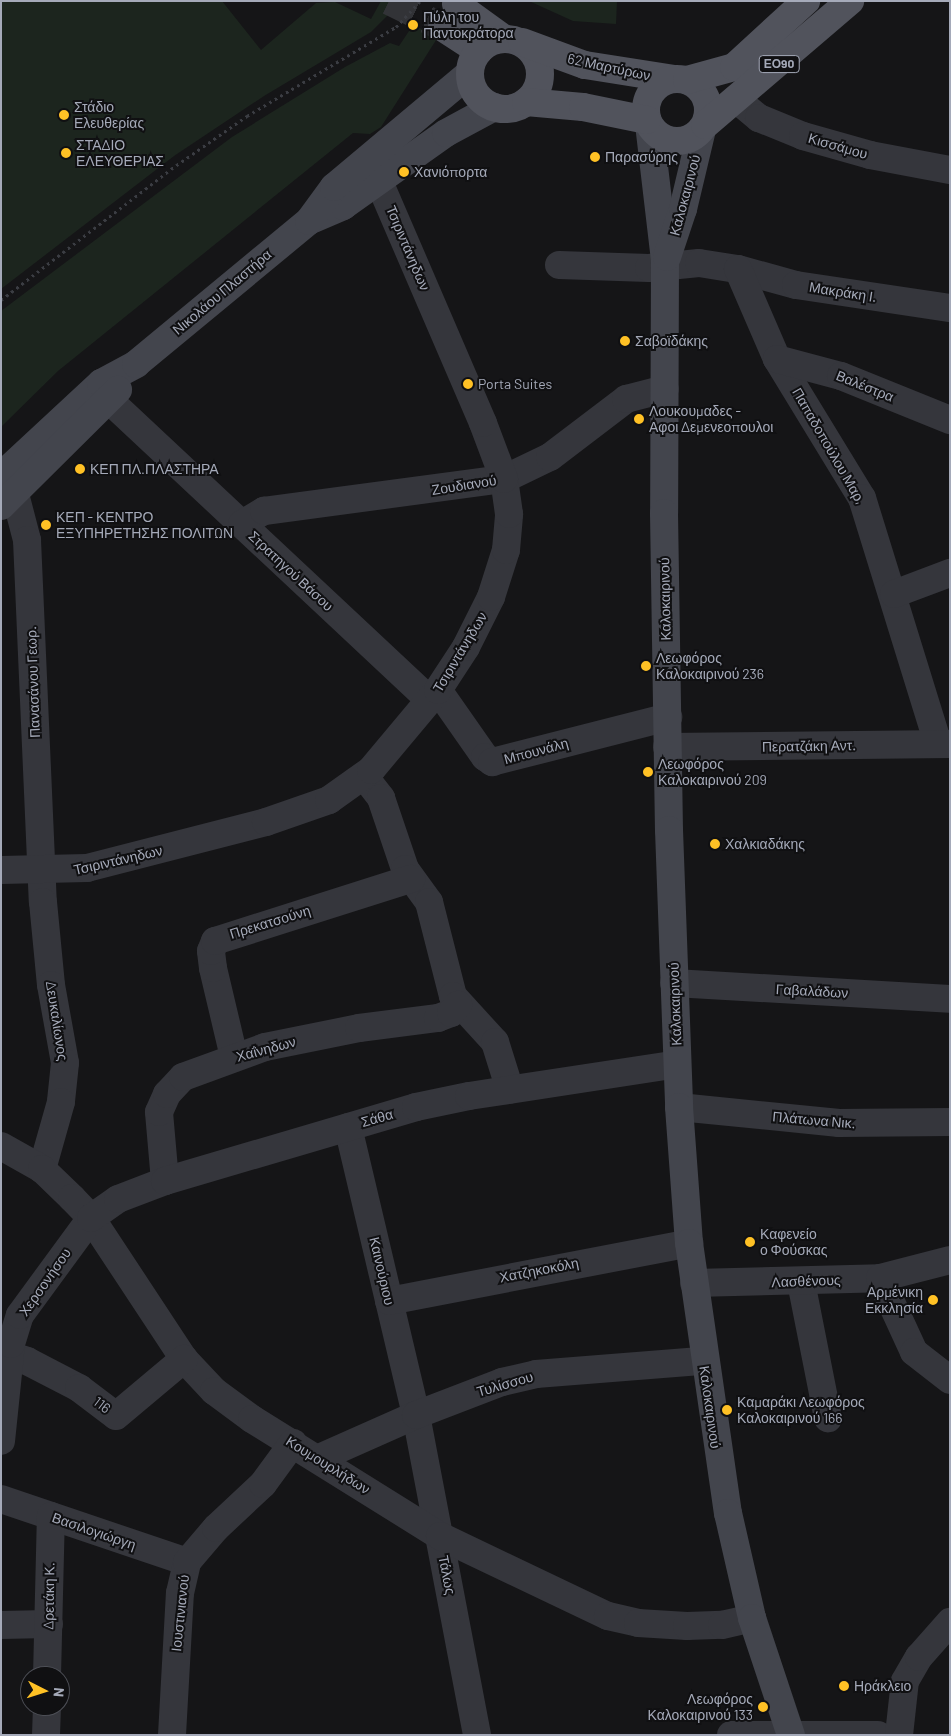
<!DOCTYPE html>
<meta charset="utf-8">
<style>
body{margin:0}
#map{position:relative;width:951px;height:1736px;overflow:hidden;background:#151517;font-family:Barlow,sans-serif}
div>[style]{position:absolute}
.green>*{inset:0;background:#1c251e}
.primary-tunnel>*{height:28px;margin-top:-14px;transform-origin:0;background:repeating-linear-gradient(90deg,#323337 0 28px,transparent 0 42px)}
.path>*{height:3px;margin-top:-1.5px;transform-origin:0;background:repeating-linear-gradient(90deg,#3b3d43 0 2.5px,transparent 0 6.5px)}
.street>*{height:28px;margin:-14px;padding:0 14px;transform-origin:14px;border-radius:14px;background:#35363c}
.secondary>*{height:28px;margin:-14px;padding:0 14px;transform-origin:14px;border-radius:14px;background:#43454d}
.primary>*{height:28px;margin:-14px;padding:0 14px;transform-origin:14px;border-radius:14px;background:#51535c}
.primary>.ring{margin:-14px;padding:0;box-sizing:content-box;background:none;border:28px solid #51535c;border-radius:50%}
.dots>*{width:14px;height:14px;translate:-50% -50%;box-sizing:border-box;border:2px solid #101012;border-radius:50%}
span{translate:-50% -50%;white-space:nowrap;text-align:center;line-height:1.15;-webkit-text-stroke:4px #101012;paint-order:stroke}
.shield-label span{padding:1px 4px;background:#101012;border:1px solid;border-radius:4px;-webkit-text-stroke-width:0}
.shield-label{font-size:12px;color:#a5aab9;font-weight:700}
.poi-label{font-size:14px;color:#a5aab9}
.left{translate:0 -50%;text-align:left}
.right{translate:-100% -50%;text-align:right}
.street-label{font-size:14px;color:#a5aab9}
.frame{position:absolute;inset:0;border:2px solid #a5aab9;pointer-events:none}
.north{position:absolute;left:20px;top:1666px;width:50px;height:50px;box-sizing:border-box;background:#101012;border:1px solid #4c4e55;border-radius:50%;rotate:95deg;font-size:14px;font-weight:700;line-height:20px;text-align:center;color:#a5aab9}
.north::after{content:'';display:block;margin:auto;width:18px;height:22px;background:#ffc125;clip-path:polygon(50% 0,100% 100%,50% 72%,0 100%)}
</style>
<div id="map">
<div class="green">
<div style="clip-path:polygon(1px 1px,222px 1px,261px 50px,316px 3px,335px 2px,371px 19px,381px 1px,402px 1px,371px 32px,264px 96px,174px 156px,1px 289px)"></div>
<div style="clip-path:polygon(529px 1px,617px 1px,616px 24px,573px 21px)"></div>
<div style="clip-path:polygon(413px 25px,438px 37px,381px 127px,370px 134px,353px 133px,58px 371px,1px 427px,1px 311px,232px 137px,345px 67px,390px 43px,399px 46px)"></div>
</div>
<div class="primary-tunnel">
<div style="left:389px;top:1px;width:59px;rotate:26.1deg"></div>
</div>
<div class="path">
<div style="left:1px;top:300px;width:215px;rotate:-37.6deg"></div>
<div style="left:171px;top:169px;width:93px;rotate:-34.9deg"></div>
<div style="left:247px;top:116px;width:174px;rotate:-30.9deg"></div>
<div style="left:396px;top:27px;width:35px;rotate:-47deg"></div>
</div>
<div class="street">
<div style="left:736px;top:99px;width:30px;rotate:40deg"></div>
<div style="left:759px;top:118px;width:48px;rotate:22.2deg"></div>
<div style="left:803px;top:136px;width:70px;rotate:15.8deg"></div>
<div style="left:870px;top:155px;width:81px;rotate:10.6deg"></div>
<div style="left:559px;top:265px;width:90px;rotate:1.9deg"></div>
<div style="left:649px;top:268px;width:50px;rotate:-5.7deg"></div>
<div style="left:699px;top:263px;width:39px;rotate:9deg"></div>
<div style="left:738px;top:269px;width:60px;rotate:15.4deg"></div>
<div style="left:796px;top:285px;width:156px;rotate:8.5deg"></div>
<div style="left:738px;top:269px;width:98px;rotate:66.6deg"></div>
<div style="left:777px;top:359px;width:163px;rotate:58.6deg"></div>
<div style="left:862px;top:498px;width:257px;rotate:72.8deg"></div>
<div style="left:777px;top:359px;width:66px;rotate:14.9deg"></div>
<div style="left:841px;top:376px;width:118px;rotate:22deg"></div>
<div style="left:109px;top:400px;width:439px;rotate:43.1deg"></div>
<div style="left:15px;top:494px;width:48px;rotate:75.4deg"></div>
<div style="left:27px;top:540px;width:362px;rotate:87.5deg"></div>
<div style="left:43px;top:902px;width:83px;rotate:84.5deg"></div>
<div style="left:51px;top:985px;width:79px;rotate:79.8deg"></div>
<div style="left:65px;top:1063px;width:39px;rotate:96deg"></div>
<div style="left:61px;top:1102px;width:70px;rotate:105.8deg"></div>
<div style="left:242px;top:524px;width:26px;rotate:-31deg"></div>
<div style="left:264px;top:511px;width:242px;rotate:-7.6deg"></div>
<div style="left:504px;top:479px;width:51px;rotate:-25.6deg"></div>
<div style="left:550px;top:457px;width:96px;rotate:-37.3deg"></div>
<div style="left:626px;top:399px;width:40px;rotate:-14.4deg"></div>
<div style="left:894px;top:594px;width:60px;rotate:-20.6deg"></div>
<div style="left:438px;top:690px;width:82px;rotate:55deg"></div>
<div style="left:485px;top:757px;width:9px;rotate:36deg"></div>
<div style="left:492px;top:762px;width:182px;rotate:-14.3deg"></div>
<div style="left:667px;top:747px;width:283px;rotate:-0.6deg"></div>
<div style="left:364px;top:776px;width:28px;rotate:52deg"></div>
<div style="left:381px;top:798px;width:75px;rotate:71.3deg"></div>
<div style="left:405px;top:869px;width:41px;rotate:54deg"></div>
<div style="left:429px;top:902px;width:97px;rotate:75.7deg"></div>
<div style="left:453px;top:996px;width:62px;rotate:47.6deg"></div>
<div style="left:495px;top:1042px;width:50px;rotate:72.6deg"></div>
<div style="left:1px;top:870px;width:86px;rotate:-1.3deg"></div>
<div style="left:87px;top:868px;width:185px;rotate:-14.4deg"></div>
<div style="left:266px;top:822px;width:67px;rotate:-19.2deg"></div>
<div style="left:329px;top:800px;width:52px;rotate:-35.5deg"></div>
<div style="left:371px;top:770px;width:104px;rotate:-50.1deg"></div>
<div style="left:438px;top:690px;width:51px;rotate:-56.9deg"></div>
<div style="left:466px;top:647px;width:56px;rotate:-63.4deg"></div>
<div style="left:491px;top:597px;width:49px;rotate:-72.3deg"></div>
<div style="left:506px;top:550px;width:36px;rotate:-85deg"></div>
<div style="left:509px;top:514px;width:35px;rotate:-98deg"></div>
<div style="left:504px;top:479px;width:60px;rotate:-110.6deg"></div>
<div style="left:483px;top:423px;width:263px;rotate:-113.3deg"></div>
<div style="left:674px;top:983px;width:276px;rotate:3.3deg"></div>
<div style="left:234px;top:1057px;width:91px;rotate:-103.3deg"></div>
<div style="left:213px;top:968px;width:17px;rotate:-97deg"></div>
<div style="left:211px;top:951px;width:11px;rotate:-68deg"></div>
<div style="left:215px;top:941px;width:206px;rotate:-17.6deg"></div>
<div style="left:679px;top:1107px;width:161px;rotate:5.7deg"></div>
<div style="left:839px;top:1123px;width:111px;rotate:-0.5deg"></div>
<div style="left:348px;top:1127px;width:296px;rotate:76.7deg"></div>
<div style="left:416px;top:1415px;width:326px;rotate:79.2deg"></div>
<div style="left:1px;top:1146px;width:47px;rotate:29.3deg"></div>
<div style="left:42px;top:1169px;width:42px;rotate:44deg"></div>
<div style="left:72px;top:1198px;width:28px;rotate:46deg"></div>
<div style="left:91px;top:1218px;width:169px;rotate:56.6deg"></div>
<div style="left:184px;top:1359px;width:44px;rotate:46.8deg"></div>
<div style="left:214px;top:1391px;width:47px;rotate:36.4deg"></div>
<div style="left:252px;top:1419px;width:221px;rotate:31.9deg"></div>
<div style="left:440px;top:1536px;width:186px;rotate:25.5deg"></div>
<div style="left:608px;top:1616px;width:31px;rotate:13deg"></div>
<div style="left:638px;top:1623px;width:49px;rotate:3.5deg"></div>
<div style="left:687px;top:1626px;width:35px;rotate:-2deg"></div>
<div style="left:722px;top:1625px;width:31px;rotate:-13deg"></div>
<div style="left:165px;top:1181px;width:69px;rotate:-95deg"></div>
<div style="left:159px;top:1112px;width:20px;rotate:-66deg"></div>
<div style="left:167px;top:1094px;width:23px;rotate:-47deg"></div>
<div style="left:183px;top:1077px;width:87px;rotate:-20.1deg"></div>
<div style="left:265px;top:1047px;width:96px;rotate:-11.4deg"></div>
<div style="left:359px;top:1028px;width:80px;rotate:-7.2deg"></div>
<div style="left:438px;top:1018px;width:14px;rotate:-21deg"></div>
<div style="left:451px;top:1013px;width:11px;rotate:-49deg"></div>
<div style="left:880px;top:1278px;width:81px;rotate:65.3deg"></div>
<div style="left:914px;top:1352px;width:46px;rotate:37.9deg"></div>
<div style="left:801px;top:1282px;width:139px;rotate:78.8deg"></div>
<div style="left:694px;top:1283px;width:186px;rotate:-1.5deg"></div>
<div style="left:880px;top:1278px;width:72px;rotate:-14.4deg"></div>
<div style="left:389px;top:1301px;width:306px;rotate:-10.9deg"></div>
<div style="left:9px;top:1355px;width:19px;rotate:18deg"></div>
<div style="left:27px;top:1361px;width:59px;rotate:27.4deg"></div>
<div style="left:79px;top:1388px;width:46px;rotate:37.1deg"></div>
<div style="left:116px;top:1416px;width:89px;rotate:-40deg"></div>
<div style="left:1px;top:1441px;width:98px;rotate:-84.1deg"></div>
<div style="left:11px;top:1344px;width:30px;rotate:-73deg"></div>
<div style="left:20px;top:1315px;width:120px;rotate:-53.8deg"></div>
<div style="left:91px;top:1218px;width:33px;rotate:-35deg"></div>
<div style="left:118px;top:1199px;width:50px;rotate:-21deg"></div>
<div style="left:165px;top:1181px;width:262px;rotate:-16.4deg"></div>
<div style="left:416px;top:1107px;width:54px;rotate:-11.7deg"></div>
<div style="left:469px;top:1096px;width:210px;rotate:-8.7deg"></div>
<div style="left:319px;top:1458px;width:106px;rotate:-23.9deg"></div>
<div style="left:416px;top:1415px;width:92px;rotate:-21deg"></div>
<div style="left:502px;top:1382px;width:35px;rotate:-13deg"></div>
<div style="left:536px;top:1374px;width:168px;rotate:-4.5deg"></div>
<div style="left:1px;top:1499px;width:196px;rotate:18.7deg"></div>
<div style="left:1px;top:1625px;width:48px;rotate:-1.2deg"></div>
<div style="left:47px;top:1676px;width:160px;rotate:-88.6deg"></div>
<div style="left:46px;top:1735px;width:29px;rotate:-88deg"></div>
<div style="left:172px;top:1735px;width:142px;rotate:-86.8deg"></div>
<div style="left:180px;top:1593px;width:32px;rotate:-77deg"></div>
<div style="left:187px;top:1562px;width:45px;rotate:-49.5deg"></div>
<div style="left:216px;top:1528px;width:64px;rotate:-43.1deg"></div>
<div style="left:263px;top:1484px;width:51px;rotate:-53.8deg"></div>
<div style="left:731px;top:1735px;width:147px"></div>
<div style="left:899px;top:1735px;width:54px;rotate:-83.7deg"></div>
<div style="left:905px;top:1681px;width:28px;rotate:-60deg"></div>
<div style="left:919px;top:1657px;width:47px;rotate:-48.5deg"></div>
</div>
<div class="secondary">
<div style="left:649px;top:124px;width:138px;rotate:83.3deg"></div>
<div style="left:665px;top:261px;width:252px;rotate:90.2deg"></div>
<div style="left:664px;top:513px;width:317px;rotate:89.1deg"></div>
<div style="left:669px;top:830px;width:277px;rotate:87.9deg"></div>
<div style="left:679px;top:1107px;width:136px;rotate:85.8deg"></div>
<div style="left:689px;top:1243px;width:273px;rotate:81.8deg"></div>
<div style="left:728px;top:1513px;width:108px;rotate:77.1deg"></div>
<div style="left:752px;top:1618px;width:123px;rotate:71.6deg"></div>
<div style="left:313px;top:219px;width:33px;rotate:-23deg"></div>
<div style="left:343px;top:206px;width:126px;rotate:-35.3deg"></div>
<div style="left:446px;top:133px;width:55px;rotate:-28.4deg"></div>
<div style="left:667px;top:257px;width:51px;rotate:-71.6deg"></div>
<div style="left:683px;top:209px;width:82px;rotate:-76.6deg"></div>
<div style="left:1px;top:476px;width:137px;rotate:-42.9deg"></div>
<div style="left:101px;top:383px;width:40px;rotate:-28deg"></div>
<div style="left:136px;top:364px;width:224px;rotate:-39.6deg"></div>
<div style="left:309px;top:221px;width:42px;rotate:-53.7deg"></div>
<div style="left:334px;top:187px;width:177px;rotate:-40deg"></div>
<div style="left:1px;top:506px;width:165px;rotate:-44.8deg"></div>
</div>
<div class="primary">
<div style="left:456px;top:4px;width:58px;rotate:35.9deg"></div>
<div style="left:442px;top:27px;width:44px;rotate:33deg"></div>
<div class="ring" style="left:470px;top:39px;width:42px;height:42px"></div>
<div style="left:522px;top:42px;width:67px;rotate:20.1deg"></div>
<div style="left:585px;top:65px;width:89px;rotate:9deg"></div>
<div class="ring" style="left:646px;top:79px;width:34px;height:34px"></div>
<div style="left:687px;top:80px;width:49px;rotate:-15.5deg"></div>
<div style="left:734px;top:67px;width:98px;rotate:-42.5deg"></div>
<div style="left:526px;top:102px;width:57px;rotate:5deg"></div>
<div style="left:583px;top:107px;width:65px;rotate:11.5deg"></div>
<div style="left:705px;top:125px;width:191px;rotate:-40.5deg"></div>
</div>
<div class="dots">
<div style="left:413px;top:25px;background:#ffc125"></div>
<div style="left:64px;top:115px;background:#ffc125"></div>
<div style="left:66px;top:153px;background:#ffc125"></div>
<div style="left:595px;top:157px;background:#ffc125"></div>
<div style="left:404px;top:172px;background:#ffc125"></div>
<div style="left:625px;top:341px;background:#ffc125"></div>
<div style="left:468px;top:384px;background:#ffc125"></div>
<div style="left:639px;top:419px;background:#ffc125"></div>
<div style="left:80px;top:469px;background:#ffc125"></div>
<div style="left:46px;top:525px;background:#ffc125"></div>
<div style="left:646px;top:666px;background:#ffc125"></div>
<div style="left:648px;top:772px;background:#ffc125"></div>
<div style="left:715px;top:844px;background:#ffc125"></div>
<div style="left:750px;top:1242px;background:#ffc125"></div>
<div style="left:933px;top:1300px;background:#ffc125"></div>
<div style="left:727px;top:1410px;background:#ffc125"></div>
<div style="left:844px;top:1686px;background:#ffc125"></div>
<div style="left:763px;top:1707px;background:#ffc125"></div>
</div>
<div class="shield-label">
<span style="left:779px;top:64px">ΕΟ90</span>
</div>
<div class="poi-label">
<span class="left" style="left:423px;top:25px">Πύλη του<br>Παντοκράτορα</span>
<span class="left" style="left:74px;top:115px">Στάδιο<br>Ελευθερίας</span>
<span class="left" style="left:76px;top:153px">ΣΤΑΔΙΟ<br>ΕΛΕΥΘΕΡΙΑΣ</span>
<span class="left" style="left:605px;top:157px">Παρασύρης</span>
<span class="left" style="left:414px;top:172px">Χανιόπορτα</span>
<span class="left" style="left:635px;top:341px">Σαβοϊδάκης</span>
<span class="left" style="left:478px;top:384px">Porta Suites</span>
<span class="left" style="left:649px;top:419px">Λουκουμαδες -<br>Αφοι Δεμενεοπουλοι</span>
<span class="left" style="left:90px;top:469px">ΚΕΠ ΠΛ.ΠΛΑΣΤΗΡΑ</span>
<span class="left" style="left:56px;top:525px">ΚΕΠ - ΚΕΝΤΡΟ<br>ΕΞΥΠΗΡΕΤΗΣΗΣ ΠΟΛΙΤΩΝ</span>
<span class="left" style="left:656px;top:666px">Λεωφόρος<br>Καλοκαιρινού 236</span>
<span class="left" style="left:658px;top:772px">Λεωφόρος<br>Καλοκαιρινού 209</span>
<span class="left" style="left:725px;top:844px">Χαλκιαδάκης</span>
<span class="left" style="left:760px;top:1242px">Καφενείο<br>ο Φούσκας</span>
<span class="right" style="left:923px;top:1300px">Αρμένικη<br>Εκκλησία</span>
<span class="left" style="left:737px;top:1410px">Καμαράκι Λεωφόρος<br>Καλοκαιρινού 166</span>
<span class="left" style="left:854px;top:1686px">Ηράκλειο</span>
<span class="right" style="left:753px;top:1707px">Λεωφόρος<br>Καλοκαιρινού 133</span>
</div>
<div class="street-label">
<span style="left:609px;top:67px;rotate:12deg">62 Μαρτύρων</span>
<span style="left:838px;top:146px;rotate:16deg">Κισσάμου</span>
<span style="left:685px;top:195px;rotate:-75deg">Καλοκαιρινού</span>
<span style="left:408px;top:248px;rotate:67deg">Τσιριντάνηδων</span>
<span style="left:222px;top:292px;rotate:-40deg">Νικολάου Πλαστήρα</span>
<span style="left:843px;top:292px;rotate:9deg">Μακράκη Ι.</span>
<span style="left:865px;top:386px;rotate:22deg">Βαλέστρα</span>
<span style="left:829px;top:446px;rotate:60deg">Παπαδοπούλου Μαρ,</span>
<span style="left:464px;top:485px;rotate:-9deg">Ζουδιανού</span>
<span style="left:291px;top:571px;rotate:43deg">Στρατηγού Βάσου</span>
<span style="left:665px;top:599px;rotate:-91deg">Καλοκαιρινού</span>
<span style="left:460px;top:652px;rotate:-59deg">Τσιριντάνηδων</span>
<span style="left:33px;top:682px;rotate:-92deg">Πανασάνου Γεωρ.</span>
<span style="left:809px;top:746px;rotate:-1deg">Περατζάκη Αντ.</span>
<span style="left:536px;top:751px;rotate:-15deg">Μπουνάλη</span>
<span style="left:118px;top:860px;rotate:-13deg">Τσιριντάνηδων</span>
<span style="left:270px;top:922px;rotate:-17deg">Πρεκατσούνη</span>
<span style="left:812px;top:991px;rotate:3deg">Γαβαλάδων</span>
<span style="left:675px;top:1004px;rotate:-92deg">Καλοκαιρινού</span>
<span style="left:57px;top:1021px;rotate:81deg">Δευκαλίωνος</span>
<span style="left:266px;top:1049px;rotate:-15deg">Χαΐνηδων</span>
<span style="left:377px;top:1118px;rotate:-16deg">Σάθα</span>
<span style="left:814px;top:1120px;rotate:5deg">Πλάτωνα Νικ.</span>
<span style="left:539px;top:1270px;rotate:-11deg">Χατζηκοκόλη</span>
<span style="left:382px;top:1271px;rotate:77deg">Καινούριου</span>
<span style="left:806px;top:1281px;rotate:-2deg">Λασθένους</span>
<span style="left:45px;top:1282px;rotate:-55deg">Χερσονήσου</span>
<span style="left:505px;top:1384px;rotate:-16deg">Τυλίσσου</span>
<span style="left:102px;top:1405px;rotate:37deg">116</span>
<span style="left:710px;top:1407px;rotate:82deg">Καλοκαιρινού</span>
<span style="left:328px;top:1465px;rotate:32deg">Κουμουρλήδων</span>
<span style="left:94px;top:1531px;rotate:19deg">Βασιλογιώργη</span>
<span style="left:447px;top:1575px;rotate:79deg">Τάλως</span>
<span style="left:49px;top:1596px;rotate:-89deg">Δρετάκη Κ.</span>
<span style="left:180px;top:1613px;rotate:-84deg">Ιουστινιανού</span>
</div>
<div class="frame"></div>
<div class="north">N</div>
</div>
